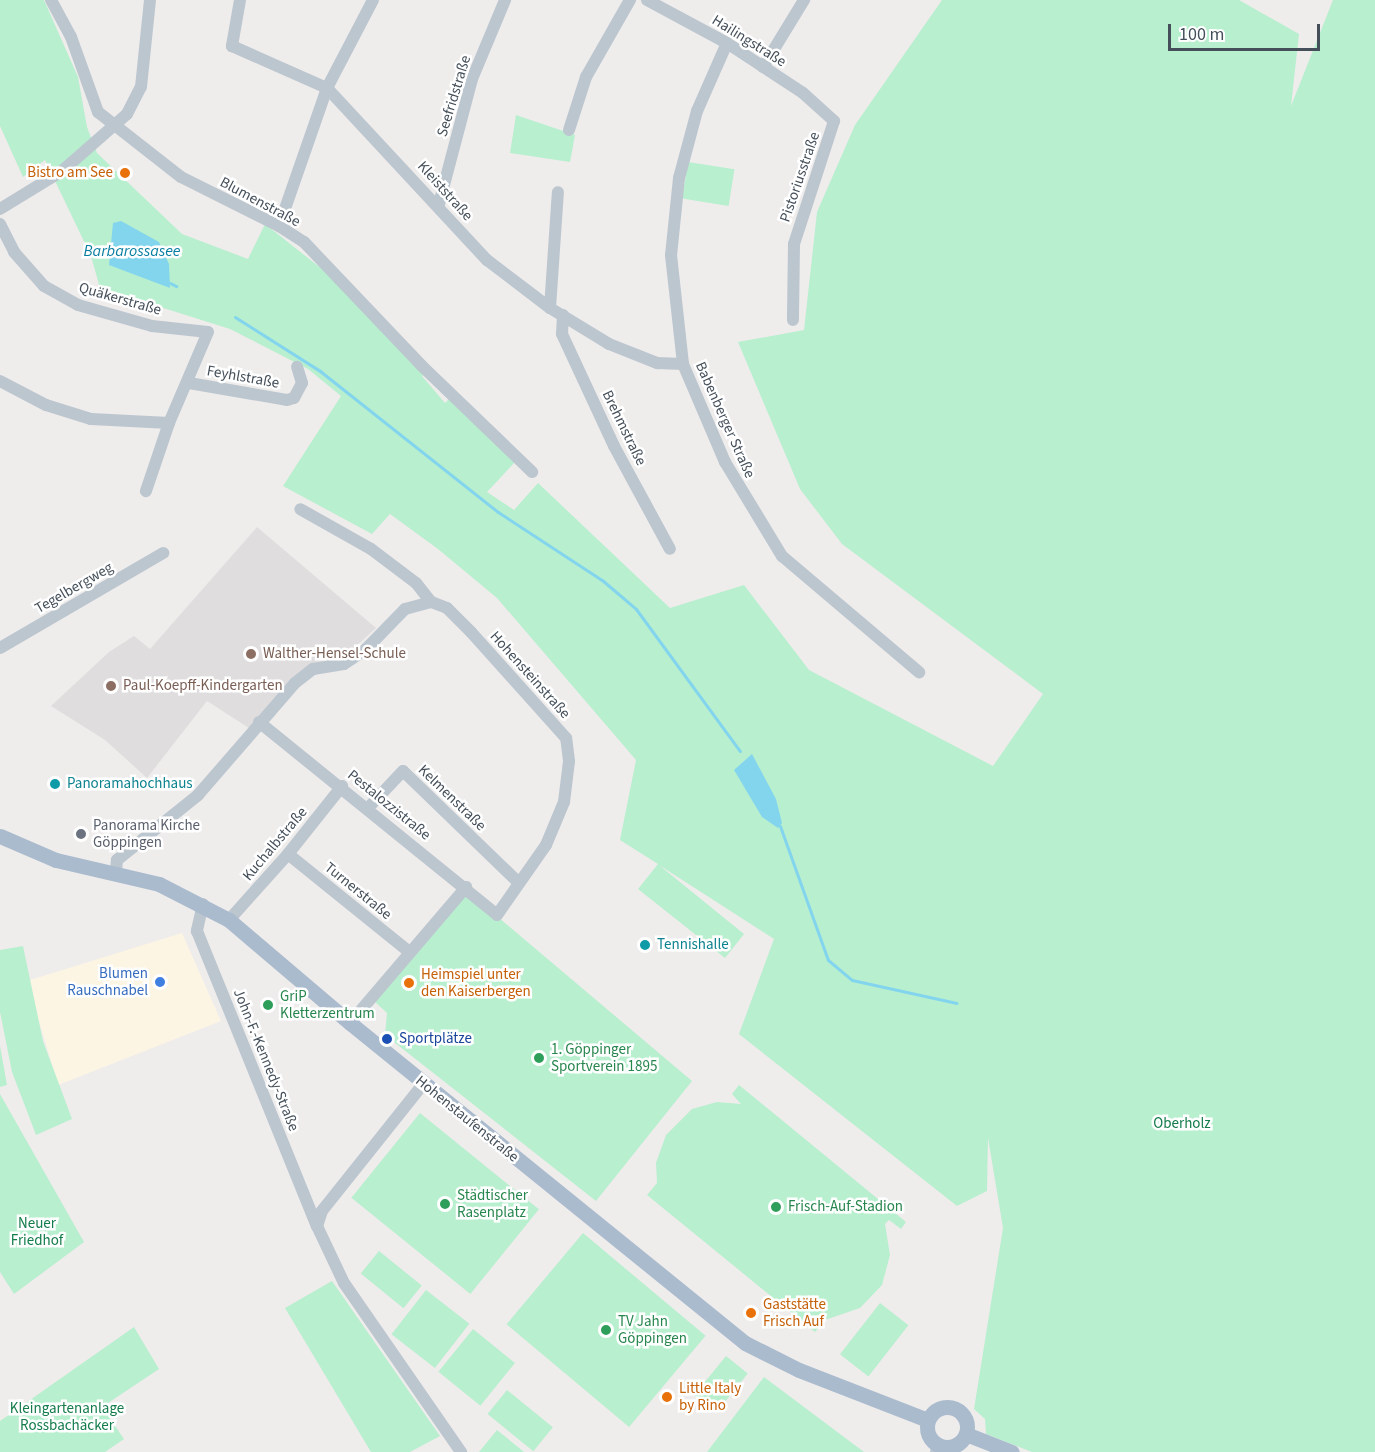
<!DOCTYPE html>
<meta charset="utf-8">
<style>
body{margin:0}
#map{position:relative;width:1375px;height:1452px;overflow:hidden;background:#efecec;font-family:"Source Sans 3",sans-serif}
div>[style]{position:absolute}
.commercial>*{inset:0;background:#fcf5e3}
.education>*{inset:0;background:#e0ddde}
.green>*{inset:0;background:#b8efcf;transform-origin:0 0}
.water>*{inset:0;background:#83d5ee}
.stream>*{height:3px;margin:-1.5px;padding:0 1.5px;transform-origin:1.5px;border-radius:1.5px;background:#83d5ee}
.minor>*{height:12px;margin:-6px;padding:0 6px;transform-origin:6px;border-radius:6px;background:#bcc6cf}
.major>*{height:15px;margin:-7.5px;padding:0 7.5px;transform-origin:7.5px;border-radius:7.5px;background:#aabbcd}
.major>.ring{margin:-7.5px;padding:0;box-sizing:content-box;background:none;border:15px solid #aabbcd;border-radius:50%}
.dots>*{width:16px;height:16px;translate:-50% -50%;box-sizing:border-box;border:3px solid #fff;border-radius:50%}
span{translate:-50% -50%;white-space:nowrap;text-align:center;line-height:1.15;-webkit-text-stroke:5px #fff;paint-order:stroke}
.street-label{font-size:15px;color:#444f5a}
.food-label{font-size:15px;color:#c56008}
.right{translate:-100% -50%;text-align:right}
.left{translate:0 -50%;text-align:left}
.education-label{font-size:15px;color:#785e54}
.culture-label{font-size:15px;color:#0d838f}
.worship-label{font-size:15px;color:#5b616d}
.shop-label{font-size:15px;color:#366cbe}
.leisure-label{font-size:15px;color:#27864d}
.transit-label{font-size:15px;color:#164399}
.park-label{font-size:15px;color:#147c4b}
.water-label{font-size:16px;color:#087da1;font-style:italic}
.scale{position:absolute;left:1168px;top:24px;width:152px;height:27px;box-sizing:border-box;border:3px solid #444f5a;border-top:0;padding-left:8px;font-size:18px;line-height:21px;white-space:nowrap;color:#444f5a;-webkit-text-stroke:4px #fff;paint-order:stroke}
</style>
<div id="map">
<div class="commercial">
<div style="clip-path:polygon(182px 933px,221px 1021px,58px 1085px,27px 981px)"></div>
</div>
<div class="education">
<div style="clip-path:polygon(257px 527px,376px 628px,342px 659px,312px 664px,249px 728px,207px 701px,147px 778px,105px 740px,51px 706px,109px 652px,134px 636px,150px 649px)"></div>
</div>
<div class="green">
<div style="clip-path:polygon(0 0,44px 0,78px 77px,87px 127px,97px 153px,182px 234px,248px 259px,265px 224px,322px 269px,425px 374px,422px 376px,445px 403px,451px 397px,516px 461px,487px 492px,514px 510px,538px 483px,670px 608px,744px 585px,809px 670px,993px 766px,1043px 694px,842px 544px,800px 489px,738px 342px,804px 330px,817px 212px,855px 125px,942px 0,1239px 0,1299px 34px,1291px 106px,1333px 0,1375px 0,1375px 1452px,1032px 1452px,986px 1434px,985px 1419px,974px 1409px,1003px 1228px,988px 1138px,987px 1191px,957px 1206px,739px 1034px,774px 939px,659px 865px,744px 934px,725px 958px,638px 889px,658px 864px,620px 840px,636px 760px,497px 598px,438px 549px,390px 514px,372px 534px,283px 486px,341px 396px,308px 369px,230px 329px,100px 288px,91px 256px,45px 160px,23px 177px,0 126px)"></div>
<div style="clip-path:polygon(516px 115px,575px 135px,570px 162px,510px 153px)"></div>
<div style="left:688px;top:162px;width:47px;height:37px;rotate:9deg"></div>
<div style="clip-path:polygon(466px 890px,692px 1081px,596px 1201px,385px 1035px,387px 1013px,374px 1001px)"></div>
<div style="clip-path:polygon(23px 946px,43px 1041px,72px 1119px,36px 1135px,12px 1072px,0 1012px,0 950px)"></div>
<div style="clip-path:polygon(0 1046px,7px 1085px,0 1087px)"></div>
<div style="clip-path:polygon(739px 1085px,906px 1222px,901px 1229px,889px 1220px,885px 1224px,890px 1255px,882px 1285px,860px 1308px,825px 1320px,815px 1332px,647px 1195px,657px 1183px,656px 1163px,666px 1135px,692px 1109px,717px 1102px,741px 1104px,732px 1094px)"></div>
<div style="clip-path:polygon(0 1094px,84px 1242px,14px 1294px,0 1272px)"></div>
<div style="left:420px;top:1113px;width:153px;height:109px;rotate:39deg"></div>
<div style="left:583px;top:1233px;width:160px;height:119px;rotate:40deg"></div>
<div style="left:379px;top:1251px;width:55px;height:29px;rotate:39deg"></div>
<div style="clip-path:polygon(332px 1281px,440px 1436px,410px 1452px,371px 1452px,285px 1308px)"></div>
<div style="left:426px;top:1290px;width:55px;height:56px;rotate:38deg"></div>
<div style="left:880px;top:1303px;width:36px;height:65px;rotate:38deg"></div>
<div style="clip-path:polygon(134px 1327px,159px 1369px,102px 1407px,124px 1439px,105px 1452px,0 1452px,0 1421px)"></div>
<div style="left:473px;top:1329px;width:54px;height:55px;rotate:39deg"></div>
<div style="left:726px;top:1356px;width:28px;height:50px;rotate:39deg"></div>
<div style="clip-path:polygon(764px 1377px,864px 1452px,707px 1452px)"></div>
<div style="left:507px;top:1390px;width:59px;height:31px;rotate:39deg"></div>
<div style="clip-path:polygon(497px 1430px,524px 1452px,479px 1452px)"></div>
</div>
<div class="water">
<div style="clip-path:polygon(121px 221px,159px 242px,169px 264px,170px 288px,109px 265px,113px 223px)"></div>
<div style="clip-path:polygon(752px 754px,776px 799px,782px 823px,778px 828px,762px 817px,734px 770px)"></div>
</div>
<div class="stream">
<div style="left:170px;top:283px;width:7px;rotate:27deg"></div>
<div style="left:235px;top:317px;width:101px;rotate:32.4deg"></div>
<div style="left:320px;top:371px;width:227px;rotate:38.4deg"></div>
<div style="left:498px;top:512px;width:124px;rotate:33.2deg"></div>
<div style="left:602px;top:580px;width:45px;rotate:40.5deg"></div>
<div style="left:636px;top:609px;width:176px;rotate:53.8deg"></div>
<div style="left:780px;top:826px;width:142px;rotate:70.3deg"></div>
<div style="left:828px;top:960px;width:31px;rotate:40deg"></div>
<div style="left:852px;top:980px;width:107px;rotate:12.4deg"></div>
</div>
<div class="minor">
<div style="left:51px;top:0;width:42px;rotate:61.6deg"></div>
<div style="left:71px;top:37px;width:80px;rotate:70.2deg"></div>
<div style="left:98px;top:112px;width:105px;rotate:38.1deg"></div>
<div style="left:181px;top:177px;width:110px;rotate:26.6deg"></div>
<div style="left:279px;top:226px;width:30px;rotate:33deg"></div>
<div style="left:304px;top:242px;width:171px;rotate:46.4deg"></div>
<div style="left:422px;top:366px;width:153px;rotate:43.9deg"></div>
<div style="left:240px;top:0;width:47px;rotate:99.9deg"></div>
<div style="left:232px;top:46px;width:104px;rotate:23.9deg"></div>
<div style="left:327px;top:88px;width:235px;rotate:47.1deg"></div>
<div style="left:487px;top:260px;width:79px;rotate:37.3deg"></div>
<div style="left:550px;top:308px;width:69px;rotate:31.4deg"></div>
<div style="left:609px;top:344px;width:52px;rotate:21.6deg"></div>
<div style="left:657px;top:363px;width:26px;rotate:2deg"></div>
<div style="left:647px;top:0;width:91px;rotate:28.3deg"></div>
<div style="left:727px;top:43px;width:91px;rotate:33.3deg"></div>
<div style="left:803px;top:93px;width:42px;rotate:42.1deg"></div>
<div style="left:834px;top:121px;width:129px;rotate:108deg"></div>
<div style="left:794px;top:244px;width:76px;rotate:90.8deg"></div>
<div style="left:727px;top:43px;width:74px;rotate:113.8deg"></div>
<div style="left:697px;top:111px;width:69px;rotate:105deg"></div>
<div style="left:679px;top:178px;width:77px;rotate:95.9deg"></div>
<div style="left:671px;top:255px;width:110px;rotate:83.7deg"></div>
<div style="left:683px;top:364px;width:107px;rotate:66.8deg"></div>
<div style="left:725px;top:462px;width:110px;rotate:58.8deg"></div>
<div style="left:782px;top:556px;width:180px;rotate:40.3deg"></div>
<div style="left:763px;top:67px;width:79px;rotate:-58.5deg"></div>
<div style="left:569px;top:130px;width:56px;rotate:-72.2deg"></div>
<div style="left:586px;top:77px;width:89px;rotate:-60.3deg"></div>
<div style="left:439px;top:204px;width:129px;rotate:-75.2deg"></div>
<div style="left:472px;top:79px;width:86px;rotate:-67.3deg"></div>
<div style="left:0;top:209px;width:73px;rotate:-31.5deg"></div>
<div style="left:62px;top:171px;width:86px;rotate:-41.2deg"></div>
<div style="left:127px;top:114px;width:30px;rotate:-63deg"></div>
<div style="left:141px;top:87px;width:87px;rotate:-84.1deg"></div>
<div style="left:0;top:224px;width:31px;rotate:63deg"></div>
<div style="left:14px;top:252px;width:45px;rotate:48.6deg"></div>
<div style="left:44px;top:286px;width:39px;rotate:29deg"></div>
<div style="left:78px;top:305px;width:77px;rotate:15.8deg"></div>
<div style="left:152px;top:326px;width:56px;rotate:6.1deg"></div>
<div style="left:208px;top:332px;width:99px;rotate:113.2deg"></div>
<div style="left:169px;top:423px;width:72px;rotate:108.7deg"></div>
<div style="left:279px;top:226px;width:146px;rotate:-70.8deg"></div>
<div style="left:327px;top:88px;width:99px;rotate:-62.4deg"></div>
<div style="left:550px;top:308px;width:116px;rotate:-86.1deg"></div>
<div style="left:563px;top:315px;width:19px;rotate:93deg"></div>
<div style="left:562px;top:334px;width:123px;rotate:65.1deg"></div>
<div style="left:614px;top:446px;width:117px;rotate:61.5deg"></div>
<div style="left:0;top:381px;width:52px;rotate:27.6deg"></div>
<div style="left:46px;top:405px;width:47px;rotate:17.3deg"></div>
<div style="left:91px;top:419px;width:78px;rotate:2.9deg"></div>
<div style="left:189px;top:383px;width:99px;rotate:9.8deg"></div>
<div style="left:287px;top:400px;width:7px;rotate:-16deg"></div>
<div style="left:294px;top:398px;width:17px;rotate:-62deg"></div>
<div style="left:302px;top:383px;width:17px;rotate:-107deg"></div>
<div style="left:0;top:648px;width:189px;rotate:-30.2deg"></div>
<div style="left:259px;top:722px;width:306px;rotate:39deg"></div>
<div style="left:497px;top:915px;width:85px;rotate:-55deg"></div>
<div style="left:546px;top:845px;width:47px;rotate:-67.3deg"></div>
<div style="left:564px;top:802px;width:41px;rotate:-83deg"></div>
<div style="left:569px;top:761px;width:23px;rotate:-97deg"></div>
<div style="left:566px;top:738px;width:142px;rotate:-131.9deg"></div>
<div style="left:471px;top:632px;width:34px;rotate:-135deg"></div>
<div style="left:447px;top:608px;width:17px;rotate:-159deg"></div>
<div style="left:431px;top:602px;width:24px;rotate:-128deg"></div>
<div style="left:416px;top:583px;width:56px;rotate:-142.9deg"></div>
<div style="left:371px;top:549px;width:81px;rotate:-150.6deg"></div>
<div style="left:368px;top:808px;width:51px;rotate:-46.6deg"></div>
<div style="left:403px;top:771px;width:160px;rotate:44deg"></div>
<div style="left:288px;top:854px;width:154px;rotate:38.9deg"></div>
<div style="left:116px;top:873px;width:13px;rotate:-86deg"></div>
<div style="left:117px;top:860px;width:104px;rotate:-38.7deg"></div>
<div style="left:198px;top:795px;width:148px;rotate:-49.1deg"></div>
<div style="left:295px;top:683px;width:23px;rotate:-38deg"></div>
<div style="left:313px;top:669px;width:31px;rotate:-9deg"></div>
<div style="left:344px;top:664px;width:27px;rotate:-34deg"></div>
<div style="left:366px;top:649px;width:56px;rotate:-45.7deg"></div>
<div style="left:405px;top:609px;width:27px;rotate:-15deg"></div>
<div style="left:203px;top:904px;width:28px;rotate:103deg"></div>
<div style="left:197px;top:931px;width:318px;rotate:67.9deg"></div>
<div style="left:229px;top:920px;width:89px;rotate:-48.2deg"></div>
<div style="left:288px;top:854px;width:87px;rotate:-51.5deg"></div>
<div style="left:350px;top:1023px;width:179px;rotate:-49.5deg"></div>
<div style="left:424px;top:1083px;width:164px;rotate:128.6deg"></div>
<div style="left:322px;top:1211px;width:16px;rotate:108deg"></div>
<div style="left:317px;top:1226px;width:63px;rotate:64.7deg"></div>
<div style="left:344px;top:1283px;width:206px;rotate:55.3deg"></div>
<div style="left:936px;top:1452px;width:7px;rotate:-56deg"></div>
</div>
<div class="major">
<div style="left:0;top:836px;width:61px;rotate:23.2deg"></div>
<div style="left:56px;top:860px;width:106px;rotate:13.1deg"></div>
<div style="left:159px;top:884px;width:79px;rotate:27.2deg"></div>
<div style="left:229px;top:920px;width:159px;rotate:40.4deg"></div>
<div style="left:350px;top:1023px;width:508px;rotate:39.01deg"></div>
<div style="left:745px;top:1343px;width:60px;rotate:26.6deg"></div>
<div style="left:799px;top:1370px;width:138px;rotate:21.2deg"></div>
<div class="ring" style="left:927px;top:1407px;width:25px;height:25px"></div>
<div style="left:966px;top:1434px;width:49px;rotate:21.4deg"></div>
</div>
<div class="dots">
<div style="left:125px;top:173px;background:#e8710a"></div>
<div style="left:251px;top:654px;background:#8d6e63"></div>
<div style="left:111px;top:686px;background:#8d6e63"></div>
<div style="left:55px;top:784px;background:#0f9aa8"></div>
<div style="left:81px;top:834px;background:#6b7280"></div>
<div style="left:645px;top:945px;background:#0f9aa8"></div>
<div style="left:160px;top:982px;background:#3f7fe0"></div>
<div style="left:409px;top:983px;background:#e8710a"></div>
<div style="left:268px;top:1005px;background:#2e9e5b"></div>
<div style="left:387px;top:1039px;background:#1a4fb4"></div>
<div style="left:539px;top:1058px;background:#2e9e5b"></div>
<div style="left:445px;top:1204px;background:#2e9e5b"></div>
<div style="left:776px;top:1207px;background:#2e9e5b"></div>
<div style="left:751px;top:1313px;background:#e8710a"></div>
<div style="left:606px;top:1330px;background:#2e9e5b"></div>
<div style="left:667px;top:1397px;background:#e8710a"></div>
</div>
<div class="street-label">
<span style="left:749px;top:41px;rotate:32deg">Hailingstraße</span>
<span style="left:454px;top:96px;rotate:-73deg">Seefridstraße</span>
<span style="left:800px;top:177px;rotate:-71deg">Pistoriusstraße</span>
<span style="left:445px;top:191px;rotate:48deg">Kleiststraße</span>
<span style="left:260px;top:202px;rotate:28deg">Blumenstraße</span>
<span style="left:120px;top:299px;rotate:16deg">Quäkerstraße</span>
<span style="left:243px;top:377px;rotate:10deg">Feyhlstraße</span>
<span style="left:725px;top:420px;rotate:66deg">Babenberger Straße</span>
<span style="left:624px;top:428px;rotate:64deg">Brehmstraße</span>
<span style="left:74px;top:588px;rotate:-30deg">Tegelbergweg</span>
<span style="left:530px;top:675px;rotate:48deg">Hohensteinstraße</span>
<span style="left:452px;top:798px;rotate:44deg">Kelmenstraße</span>
<span style="left:389px;top:805px;rotate:39deg">Pestalozzistraße</span>
<span style="left:275px;top:844px;rotate:-50deg">Kuchalbstraße</span>
<span style="left:358px;top:891px;rotate:39deg">Turnerstraße</span>
<span style="left:266px;top:1060px;rotate:68deg">John-F.-Kennedy-Straße</span>
<span style="left:467px;top:1119px;rotate:39deg">Hohenstaufenstraße</span>
</div>
<div class="food-label">
<span class="right" style="left:113px;top:173px">Bistro am See</span>
<span class="left" style="left:421px;top:983px">Heimspiel unter<br>den Kaiserbergen</span>
<span class="left" style="left:763px;top:1313px">Gaststätte<br>Frisch Auf</span>
<span class="left" style="left:679px;top:1397px">Little Italy<br>by Rino</span>
</div>
<div class="education-label">
<span class="left" style="left:263px;top:654px">Walther-Hensel-Schule</span>
<span class="left" style="left:123px;top:686px">Paul-Koepff-Kindergarten</span>
</div>
<div class="culture-label">
<span class="left" style="left:67px;top:784px">Panoramahochhaus</span>
<span class="left" style="left:657px;top:945px">Tennishalle</span>
</div>
<div class="worship-label">
<span class="left" style="left:93px;top:834px">Panorama Kirche<br>Göppingen</span>
</div>
<div class="shop-label">
<span class="right" style="left:148px;top:982px">Blumen<br>Rauschnabel</span>
</div>
<div class="leisure-label">
<span class="left" style="left:280px;top:1005px">GriP<br>Kletterzentrum</span>
<span class="left" style="left:551px;top:1058px">1. Göppinger<br>Sportverein 1895</span>
<span class="left" style="left:457px;top:1204px">Städtischer<br>Rasenplatz</span>
<span class="left" style="left:788px;top:1207px">Frisch-Auf-Stadion</span>
<span class="left" style="left:618px;top:1330px">TV Jahn<br>Göppingen</span>
</div>
<div class="transit-label">
<span class="left" style="left:399px;top:1039px">Sportplätze</span>
</div>
<div class="park-label">
<span style="left:1182px;top:1124px">Oberholz</span>
<span style="left:37px;top:1232px">Neuer<br>Friedhof</span>
<span style="left:67px;top:1417px">Kleingartenanlage<br>Rossbachäcker</span>
</div>
<div class="water-label">
<span style="left:132px;top:251px">Barbarossasee</span>
</div>
<div class="scale">100 m</div>
</div>
